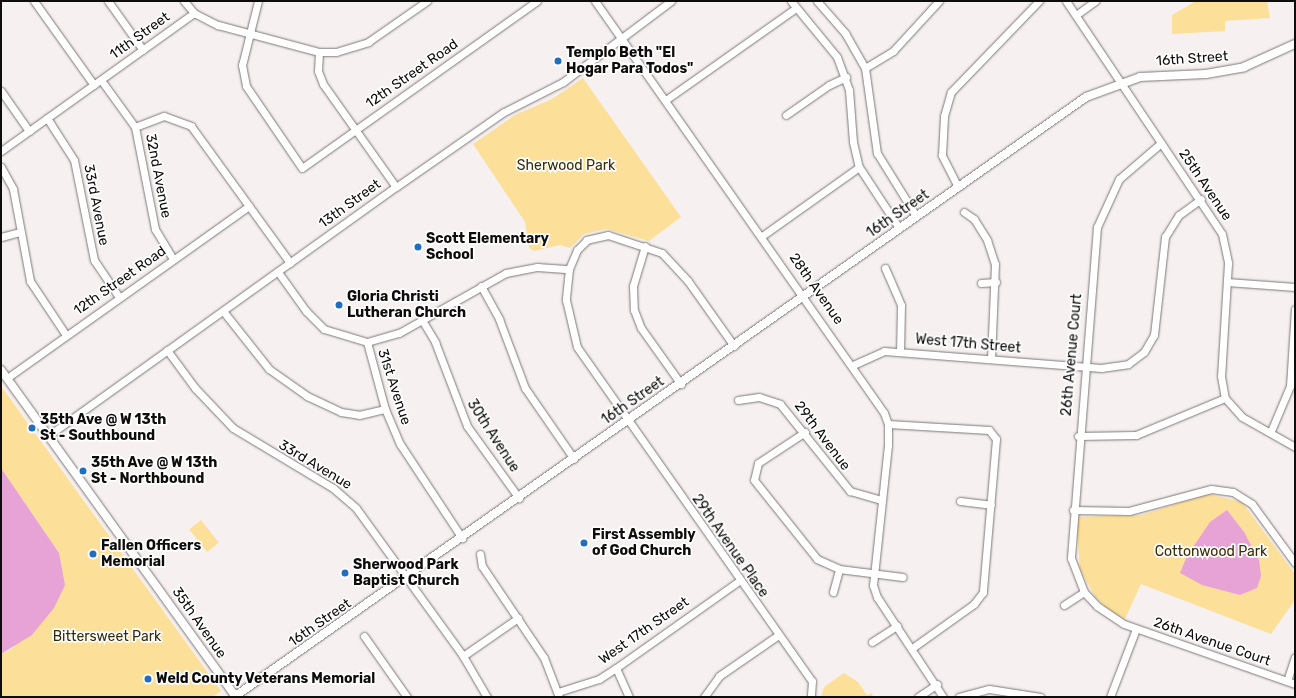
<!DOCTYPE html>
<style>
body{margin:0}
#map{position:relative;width:1296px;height:698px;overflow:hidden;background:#f6f1f0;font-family:Rubik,sans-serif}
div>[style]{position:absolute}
.green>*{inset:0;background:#fcdf98;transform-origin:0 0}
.water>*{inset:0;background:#e8a3d6}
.roads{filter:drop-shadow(0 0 1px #7c7776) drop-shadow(0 0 1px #7c7776)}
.minor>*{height:7px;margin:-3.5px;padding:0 3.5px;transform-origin:3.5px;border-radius:3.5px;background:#fff}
.major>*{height:8px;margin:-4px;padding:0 4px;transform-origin:4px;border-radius:4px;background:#fff}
.dots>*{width:11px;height:11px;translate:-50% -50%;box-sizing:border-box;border:2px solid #fff;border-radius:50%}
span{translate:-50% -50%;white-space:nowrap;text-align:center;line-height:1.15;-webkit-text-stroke:3.5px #fff;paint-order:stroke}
.street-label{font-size:14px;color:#0e0d0c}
.poi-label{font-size:14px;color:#0e0d0c;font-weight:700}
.left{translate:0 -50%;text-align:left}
.park-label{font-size:14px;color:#382b07}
.frame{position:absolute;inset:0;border:2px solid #0e0d0c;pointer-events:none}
</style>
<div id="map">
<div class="green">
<div style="clip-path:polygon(1196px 1px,1267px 1px,1270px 18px,1225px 21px,1225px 31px,1172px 34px,1172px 15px)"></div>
<div style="clip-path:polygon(583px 78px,681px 217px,649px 241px,606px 229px,584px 234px,570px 248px,560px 245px,534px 251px,529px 248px,525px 222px,473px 144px,515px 115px,552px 99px)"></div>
<div style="clip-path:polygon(1px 386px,221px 691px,213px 697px,1px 697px,1px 654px,13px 648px,61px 567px,59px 553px,1px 468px)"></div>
<div style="clip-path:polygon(1208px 494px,1242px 502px,1295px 574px,1295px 600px,1271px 634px,1141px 584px,1125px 619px,1111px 612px,1095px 597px,1080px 569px,1076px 517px,1141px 515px)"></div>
<div style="left:201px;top:520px;width:29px;height:15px;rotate:52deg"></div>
<div style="clip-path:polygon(844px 673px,858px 682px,867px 695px,872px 693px,873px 697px,821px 697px,824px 687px)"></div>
</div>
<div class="water">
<div style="clip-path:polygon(1px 468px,59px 553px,65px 585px,54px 608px,32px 635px,1px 654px)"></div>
<div style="clip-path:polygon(1227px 510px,1244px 532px,1259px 560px,1261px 576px,1257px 588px,1240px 595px,1202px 585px,1180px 573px,1187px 556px,1210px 522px)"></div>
</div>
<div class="roads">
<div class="minor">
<div style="left:34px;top:1px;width:103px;rotate:54.5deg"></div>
<div style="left:108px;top:1px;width:60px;rotate:54.5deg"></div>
<div style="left:184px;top:1px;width:16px;rotate:50deg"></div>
<div style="left:194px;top:13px;width:27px;rotate:27deg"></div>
<div style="left:218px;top:25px;width:105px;rotate:15deg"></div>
<div style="left:319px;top:52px;width:17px"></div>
<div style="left:336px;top:52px;width:34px;rotate:-17deg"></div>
<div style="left:368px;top:42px;width:72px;rotate:-34.8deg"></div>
<div style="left:258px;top:1px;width:66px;rotate:104deg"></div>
<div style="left:242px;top:65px;width:21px;rotate:79deg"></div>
<div style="left:246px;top:86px;width:99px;rotate:55.7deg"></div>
<div style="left:302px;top:168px;width:288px;rotate:-35.4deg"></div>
<div style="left:595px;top:1px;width:503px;rotate:54.95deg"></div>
<div style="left:884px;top:413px;width:12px;rotate:70deg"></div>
<div style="left:888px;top:424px;width:21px;rotate:90deg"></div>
<div style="left:888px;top:445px;width:141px;rotate:96.1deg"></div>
<div style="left:873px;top:585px;width:13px;rotate:72deg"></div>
<div style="left:877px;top:597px;width:120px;rotate:56.6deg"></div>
<div style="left:791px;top:1px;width:72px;rotate:50.6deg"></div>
<div style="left:837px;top:57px;width:35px;rotate:70deg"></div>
<div style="left:849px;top:90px;width:52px;rotate:85.6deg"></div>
<div style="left:853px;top:142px;width:26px;rotate:77deg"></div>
<div style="left:859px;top:167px;width:73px;rotate:56.7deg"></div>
<div style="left:817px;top:1px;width:43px;rotate:48.8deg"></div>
<div style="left:845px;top:33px;width:40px;rotate:60.3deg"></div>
<div style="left:865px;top:68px;width:86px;rotate:82deg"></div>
<div style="left:877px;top:153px;width:74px;rotate:58.2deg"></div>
<div style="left:1066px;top:1px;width:280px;rotate:56.2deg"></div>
<div style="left:1222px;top:234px;width:30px;rotate:78deg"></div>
<div style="left:1228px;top:263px;width:113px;rotate:93.5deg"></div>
<div style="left:1221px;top:376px;width:22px;rotate:80deg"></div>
<div style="left:1225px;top:398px;width:25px;rotate:48deg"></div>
<div style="left:1242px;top:417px;width:61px;rotate:29.5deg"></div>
<div style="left:1076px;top:15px;width:24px;rotate:-36deg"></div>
<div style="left:319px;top:52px;width:19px;rotate:93deg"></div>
<div style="left:318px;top:71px;width:14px;rotate:69deg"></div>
<div style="left:323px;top:84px;width:126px;rotate:54.7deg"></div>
<div style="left:865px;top:68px;width:33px;rotate:-31deg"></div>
<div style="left:893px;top:51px;width:68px;rotate:-47.4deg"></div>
<div style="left:101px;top:80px;width:58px;rotate:54.1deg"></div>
<div style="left:135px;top:127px;width:104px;rotate:78.9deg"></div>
<div style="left:155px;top:229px;width:35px;rotate:59deg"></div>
<div style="left:1px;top:91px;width:49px;rotate:55deg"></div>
<div style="left:667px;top:99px;width:158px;rotate:-35.2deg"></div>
<div style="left:786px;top:115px;width:52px;rotate:-34.9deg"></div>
<div style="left:829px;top:85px;width:19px;rotate:-25deg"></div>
<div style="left:47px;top:118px;width:50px;rotate:57.3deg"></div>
<div style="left:74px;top:160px;width:102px;rotate:78.7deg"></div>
<div style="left:94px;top:260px;width:45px;rotate:56deg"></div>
<div style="left:135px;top:127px;width:31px;rotate:-21deg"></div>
<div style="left:164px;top:116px;width:29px;rotate:20deg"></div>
<div style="left:191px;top:126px;width:169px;rotate:54.1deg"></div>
<div style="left:1161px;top:143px;width:55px;rotate:139.4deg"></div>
<div style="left:1119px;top:179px;width:53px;rotate:114.6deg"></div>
<div style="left:1097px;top:227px;width:332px;rotate:94.5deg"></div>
<div style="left:1071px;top:558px;width:36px;rotate:69deg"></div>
<div style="left:1084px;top:592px;width:19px;rotate:47deg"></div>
<div style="left:1097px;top:606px;width:32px;rotate:34deg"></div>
<div style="left:1124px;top:624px;width:181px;rotate:19.3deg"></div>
<div style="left:1px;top:151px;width:237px;rotate:-35.6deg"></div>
<div style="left:1px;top:167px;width:25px;rotate:61deg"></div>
<div style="left:13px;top:189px;width:94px;rotate:79.5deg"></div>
<div style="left:30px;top:281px;width:65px;rotate:56.3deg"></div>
<div style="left:958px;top:187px;width:36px;rotate:-117deg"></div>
<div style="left:942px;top:155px;width:39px;rotate:-87deg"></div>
<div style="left:944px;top:116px;width:25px;rotate:-74deg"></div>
<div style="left:951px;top:92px;width:127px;rotate:-46deg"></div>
<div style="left:964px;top:212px;width:12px;rotate:35deg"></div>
<div style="left:974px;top:219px;width:25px;rotate:58deg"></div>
<div style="left:987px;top:240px;width:25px;rotate:72deg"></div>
<div style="left:995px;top:264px;width:94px;rotate:92.4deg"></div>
<div style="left:762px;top:236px;width:119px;rotate:-35.4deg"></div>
<div style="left:1px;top:237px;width:20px;rotate:-15deg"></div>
<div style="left:645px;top:246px;width:42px;rotate:106.7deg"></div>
<div style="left:633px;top:286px;width:24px;rotate:88deg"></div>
<div style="left:634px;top:310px;width:19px;rotate:69deg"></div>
<div style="left:641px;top:328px;width:69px;rotate:54.5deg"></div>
<div style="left:885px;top:268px;width:40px;rotate:66.6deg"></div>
<div style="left:901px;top:305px;width:46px;rotate:91.2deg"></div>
<div style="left:278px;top:272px;width:48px;rotate:54.3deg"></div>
<div style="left:306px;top:311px;width:25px;rotate:45deg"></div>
<div style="left:324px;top:329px;width:45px;rotate:16.8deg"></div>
<div style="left:367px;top:342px;width:33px;rotate:-16deg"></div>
<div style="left:399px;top:333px;width:123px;rotate:-29.3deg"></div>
<div style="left:506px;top:273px;width:32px;rotate:-11deg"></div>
<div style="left:537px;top:267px;width:32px;rotate:4deg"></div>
<div style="left:1227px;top:282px;width:68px;rotate:4.2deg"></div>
<div style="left:981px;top:283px;width:15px;rotate:-4deg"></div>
<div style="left:481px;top:286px;width:38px;rotate:61deg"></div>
<div style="left:499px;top:319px;width:74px;rotate:69.4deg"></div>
<div style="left:525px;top:388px;width:86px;rotate:55.4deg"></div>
<div style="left:223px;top:311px;width:74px;rotate:51.6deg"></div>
<div style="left:269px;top:369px;width:47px;rotate:35.4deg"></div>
<div style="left:307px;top:396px;width:38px;rotate:25deg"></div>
<div style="left:341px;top:412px;width:18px;rotate:9deg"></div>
<div style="left:359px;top:415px;width:27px;rotate:-13deg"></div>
<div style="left:422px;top:320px;width:26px;rotate:59deg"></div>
<div style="left:435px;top:342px;width:90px;rotate:69.1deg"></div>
<div style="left:467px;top:426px;width:89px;rotate:54.2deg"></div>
<div style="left:367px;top:342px;width:69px;rotate:75deg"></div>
<div style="left:385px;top:409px;width:38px;rotate:67deg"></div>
<div style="left:400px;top:444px;width:113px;rotate:56.6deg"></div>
<div style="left:734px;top:346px;width:80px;rotate:-125.3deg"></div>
<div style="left:688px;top:281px;width:38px;rotate:-133deg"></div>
<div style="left:662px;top:253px;width:57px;rotate:-161.6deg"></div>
<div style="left:608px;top:235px;width:22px;rotate:167deg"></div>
<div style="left:587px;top:240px;width:14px;rotate:135deg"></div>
<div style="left:577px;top:250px;width:21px;rotate:113deg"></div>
<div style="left:569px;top:269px;width:31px;rotate:96deg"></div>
<div style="left:566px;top:300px;width:48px;rotate:76.8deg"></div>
<div style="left:577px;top:347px;width:408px;rotate:54.9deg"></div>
<div style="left:812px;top:681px;width:16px;rotate:94deg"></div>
<div style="left:167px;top:350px;width:47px;rotate:53.6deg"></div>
<div style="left:195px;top:388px;width:55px;rotate:46.5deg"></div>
<div style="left:233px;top:428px;width:117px;rotate:31deg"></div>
<div style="left:333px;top:488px;width:30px;rotate:41deg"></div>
<div style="left:356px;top:508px;width:183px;rotate:54.1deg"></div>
<div style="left:463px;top:656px;width:48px;rotate:59.7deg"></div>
<div style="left:853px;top:365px;width:34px;rotate:-24deg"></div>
<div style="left:884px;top:351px;width:218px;rotate:4.5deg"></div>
<div style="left:1101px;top:368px;width:27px;rotate:-8deg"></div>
<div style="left:1128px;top:364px;width:20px;rotate:-37deg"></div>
<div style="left:1144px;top:352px;width:20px;rotate:-60deg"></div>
<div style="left:1154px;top:335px;width:99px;rotate:-83.6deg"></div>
<div style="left:1165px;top:237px;width:26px;rotate:-58deg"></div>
<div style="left:1179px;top:215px;width:27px;rotate:-36deg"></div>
<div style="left:7px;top:378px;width:297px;rotate:-35.4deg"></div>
<div style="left:738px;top:400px;width:21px;rotate:-8deg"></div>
<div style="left:759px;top:397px;width:22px;rotate:18deg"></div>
<div style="left:780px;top:404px;width:112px;rotate:51.2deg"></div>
<div style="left:850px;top:491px;width:33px;rotate:16deg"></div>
<div style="left:888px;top:424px;width:101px;rotate:3.4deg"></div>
<div style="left:989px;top:430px;width:11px;rotate:52deg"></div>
<div style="left:996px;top:439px;width:154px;rotate:94.9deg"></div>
<div style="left:983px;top:592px;width:15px;rotate:127deg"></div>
<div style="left:974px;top:604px;width:76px;rotate:144.6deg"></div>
<div style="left:1271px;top:431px;width:49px;rotate:-67.1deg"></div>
<div style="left:1290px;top:386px;width:77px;rotate:-86.3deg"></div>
<div style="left:805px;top:432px;width:56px;rotate:146.6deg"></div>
<div style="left:758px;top:463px;width:17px;rotate:103deg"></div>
<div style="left:754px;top:480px;width:101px;rotate:51.4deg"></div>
<div style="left:817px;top:559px;width:24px;rotate:24deg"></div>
<div style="left:839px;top:569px;width:64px;rotate:7.2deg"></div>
<div style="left:49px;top:435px;width:427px;rotate:-35.6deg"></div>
<div style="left:396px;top:187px;width:131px;rotate:-34.8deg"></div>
<div style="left:504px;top:112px;width:66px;rotate:-27deg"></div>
<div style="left:563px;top:82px;width:135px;rotate:-36.9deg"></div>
<div style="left:1078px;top:436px;width:58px;rotate:-1deg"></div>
<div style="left:1136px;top:435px;width:96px;rotate:-22.6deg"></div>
<div style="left:960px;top:501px;width:31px;rotate:7deg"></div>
<div style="left:1073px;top:510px;width:56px;rotate:1deg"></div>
<div style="left:1129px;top:511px;width:85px;rotate:-15deg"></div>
<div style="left:1211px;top:489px;width:22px;rotate:8deg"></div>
<div style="left:1233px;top:492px;width:22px;rotate:32deg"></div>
<div style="left:1252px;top:504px;width:73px;rotate:53.9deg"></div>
<div style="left:480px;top:554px;width:12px;rotate:81deg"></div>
<div style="left:482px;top:566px;width:111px;rotate:56deg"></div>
<div style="left:544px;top:658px;width:42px;rotate:69deg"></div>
<div style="left:833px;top:592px;width:24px;rotate:-75deg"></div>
<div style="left:1064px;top:605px;width:24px;rotate:-33deg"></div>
<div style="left:364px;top:636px;width:75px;rotate:54.8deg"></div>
<div style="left:872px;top:642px;width:30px;rotate:-33deg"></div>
<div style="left:463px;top:656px;width:67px;rotate:-34.6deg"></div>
<div style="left:616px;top:668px;width:32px;rotate:66deg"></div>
<div style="left:1287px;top:681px;width:25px;rotate:-72deg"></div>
<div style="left:558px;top:692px;width:43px;rotate:-17.6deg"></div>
<div style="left:599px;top:679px;width:20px;rotate:-33deg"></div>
<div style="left:616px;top:668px;width:151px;rotate:-35.3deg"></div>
<div style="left:704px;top:697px;width:26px;rotate:-54deg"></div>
<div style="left:719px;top:676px;width:70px;rotate:-34.6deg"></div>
<div style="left:918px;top:697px;width:23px;rotate:-34deg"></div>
<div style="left:959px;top:697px;width:31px;rotate:-15deg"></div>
<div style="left:989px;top:689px;width:52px;rotate:8.9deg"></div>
<div style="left:1110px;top:697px;width:73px;rotate:-69.1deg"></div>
</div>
<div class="major">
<div style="left:1px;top:370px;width:403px;rotate:54.3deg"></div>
<div style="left:234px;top:697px;width:1042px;rotate:-35.15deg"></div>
<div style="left:1086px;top:97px;width:58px;rotate:-20.3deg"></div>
<div style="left:1140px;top:77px;width:66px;rotate:-2.6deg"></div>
<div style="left:1206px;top:74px;width:39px;rotate:-10deg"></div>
<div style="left:1244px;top:67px;width:56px;rotate:-24.3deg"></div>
</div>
</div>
<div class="dots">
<div style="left:558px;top:61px;background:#226ebe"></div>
<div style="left:418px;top:247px;background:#226ebe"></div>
<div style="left:339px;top:305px;background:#226ebe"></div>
<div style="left:32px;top:428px;background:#226ebe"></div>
<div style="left:83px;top:471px;background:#226ebe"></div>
<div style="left:584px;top:543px;background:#226ebe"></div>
<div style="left:93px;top:554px;background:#226ebe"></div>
<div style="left:345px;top:573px;background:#226ebe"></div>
<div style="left:148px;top:679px;background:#226ebe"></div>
</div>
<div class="street-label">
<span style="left:140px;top:36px;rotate:-36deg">11th Street</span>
<span style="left:1192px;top:59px;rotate:-4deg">16th Street</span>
<span style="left:412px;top:74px;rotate:-35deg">12th Street Road</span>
<span style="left:158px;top:176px;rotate:79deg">32nd Avenue</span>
<span style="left:1205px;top:185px;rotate:56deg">25th Avenue</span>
<span style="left:350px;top:204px;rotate:-36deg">13th Street</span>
<span style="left:96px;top:205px;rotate:79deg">33rd Avenue</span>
<span style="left:898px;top:214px;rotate:-35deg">16th Street</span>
<span style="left:120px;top:281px;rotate:-35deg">12th Street Road</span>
<span style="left:816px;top:289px;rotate:55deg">28th Avenue</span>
<span style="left:968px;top:344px;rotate:5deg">West 17th Street</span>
<span style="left:1072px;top:355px;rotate:-85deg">26th Avenue Court</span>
<span style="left:394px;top:387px;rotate:72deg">31st Avenue</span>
<span style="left:633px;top:401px;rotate:-35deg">16th Street</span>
<span style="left:493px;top:436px;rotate:57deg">30th Avenue</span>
<span style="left:822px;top:436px;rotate:53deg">29th Avenue</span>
<span style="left:315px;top:465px;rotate:31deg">33rd Avenue</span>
<span style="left:730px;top:546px;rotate:55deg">29th Avenue Place</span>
<span style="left:199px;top:623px;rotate:55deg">35th Avenue</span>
<span style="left:320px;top:623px;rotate:-35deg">16th Street</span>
<span style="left:644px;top:631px;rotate:-35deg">West 17th Street</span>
<span style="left:1212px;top:642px;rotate:19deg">26th Avenue Court</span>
</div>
<div class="poi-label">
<span class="left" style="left:566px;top:61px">Templo Beth "El<br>Hogar Para Todos"</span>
<span class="left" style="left:426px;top:247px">Scott Elementary<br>School</span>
<span class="left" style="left:347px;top:305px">Gloria Christi<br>Lutheran Church</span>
<span class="left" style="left:40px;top:428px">35th Ave @ W 13th<br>St - Southbound</span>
<span class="left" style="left:91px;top:471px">35th Ave @ W 13th<br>St - Northbound</span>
<span class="left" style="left:592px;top:543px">First Assembly<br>of God Church</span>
<span class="left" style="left:101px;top:554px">Fallen Officers<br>Memorial</span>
<span class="left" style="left:353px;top:573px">Sherwood Park<br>Baptist Church</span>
<span class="left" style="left:156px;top:679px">Weld County Veterans Memorial</span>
</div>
<div class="park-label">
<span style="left:566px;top:166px">Sherwood Park</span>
<span style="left:1211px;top:552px">Cottonwood Park</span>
<span style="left:107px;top:637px">Bittersweet Park</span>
</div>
<div class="frame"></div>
</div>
